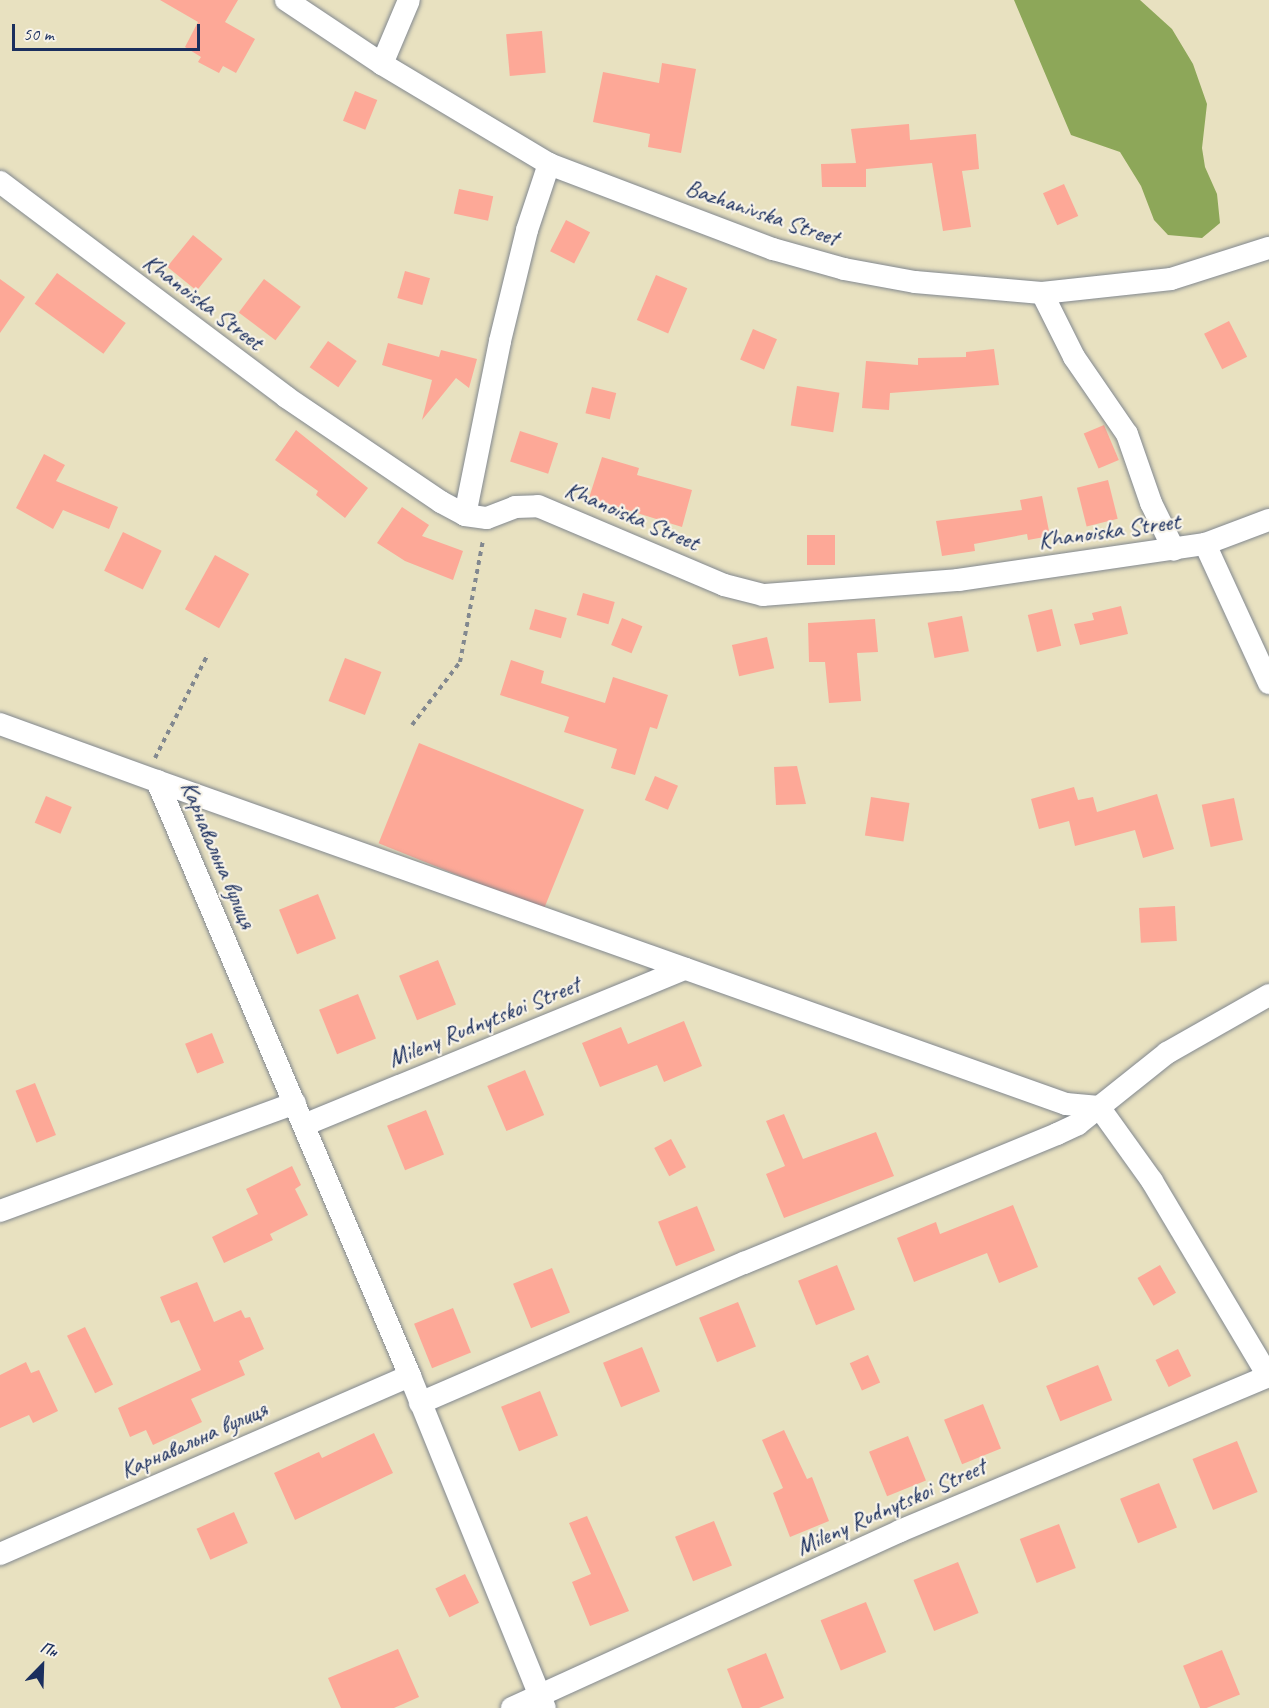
<!DOCTYPE html>
<meta charset="utf-8">
<style>
body{margin:0}
#map{position:relative;width:1269px;height:1708px;overflow:hidden;background:#e8e1c0;font-family:Caveat,sans-serif}
div>[style]{position:absolute}
.forest>*{inset:0;background:#8da759}
.building>*{inset:0;background:#fda897;transform-origin:0 0}
.path>*{height:4px;margin-top:-2px;transform-origin:0;background:repeating-linear-gradient(90deg,#82888f 0 4.5px,transparent 0 9px)}
.roads{filter:drop-shadow(0 0 2px #82888f) drop-shadow(0 0 2px #82888f)}
.street>*{height:22px;margin:-11px;padding:0 11px;transform-origin:11px;border-radius:11px;background:#fff}
span{translate:-50% -50%;white-space:nowrap;text-align:center;line-height:1.15;-webkit-text-stroke:4.5px #f7f3e8;paint-order:stroke}
.street-label{font-size:24px;color:#1b2f5e}
.north{position:absolute;left:12px;top:1636px;width:60px;height:60px;-webkit-text-stroke:4px #f7f3e8;paint-order:stroke;rotate:23deg;font-size:16px;font-weight:700;line-height:24px;text-align:center;color:#1b2f5e}
.north::after{content:'';display:block;margin:auto;width:21px;height:27px;background:#1b2f5e;clip-path:polygon(50% 0,100% 100%,50% 72%,0 100%)}
.scale{position:absolute;left:12px;top:24px;width:188px;height:27px;box-sizing:border-box;border:3px solid #1b2f5e;border-top:0;padding-left:8px;font-size:18px;line-height:21px;white-space:nowrap;color:#1b2f5e;-webkit-text-stroke:4px #f7f3e8;paint-order:stroke}
</style>
<div id="map">
<div class="forest">
<div style="clip-path:polygon(1014px 0,1140px 0,1172px 29px,1193px 64px,1207px 104px,1202px 148px,1205px 167px,1217px 194px,1220px 223px,1202px 238px,1168px 235px,1154px 220px,1141px 186px,1120px 152px,1071px 135px)"></div>
</div>
<div class="building">
<div style="clip-path:polygon(160px 0,238px 0,225px 22px,255px 39px,236px 73px,223px 66px,219px 73px,198px 62px,201px 57px,185px 47px,198px 22px)"></div>
<div style="left:542px;top:31px;width:42px;height:36px;rotate:85deg"></div>
<div style="clip-path:polygon(662px 63px,696px 69px,681px 153px,648px 147px,650px 134px,593px 122px,603px 72px,659px 83px)"></div>
<div style="left:355px;top:91px;width:24px;height:32px;rotate:22deg"></div>
<div style="clip-path:polygon(909px 124px,910px 140px,976px 134px,979px 169px,962px 171px,971px 227px,943px 231px,932px 163px,866px 169px,866px 187px,822px 187px,821px 164px,856px 163px,851px 129px)"></div>
<div style="left:1064px;top:184px;width:35px;height:23px;rotate:66deg"></div>
<div style="left:459px;top:189px;width:35px;height:25px;rotate:12deg"></div>
<div style="left:566px;top:220px;width:27px;height:35px;rotate:27deg"></div>
<div style="left:193px;top:235px;width:38px;height:41px;rotate:39deg"></div>
<div style="left:405px;top:271px;width:26px;height:28px;rotate:16deg"></div>
<div style="left:57px;top:273px;width:85px;height:38px;rotate:36deg"></div>
<div style="left:656px;top:275px;width:34px;height:49px;rotate:23deg"></div>
<div style="clip-path:polygon(0 279px,25px 297px,0 333px)"></div>
<div style="left:264px;top:279px;width:46px;height:42px;rotate:37deg"></div>
<div style="left:1229px;top:321px;width:40px;height:28px;rotate:63deg"></div>
<div style="left:753px;top:329px;width:26px;height:33px;rotate:23deg"></div>
<div style="left:328px;top:341px;width:35px;height:32px;rotate:35deg"></div>
<div style="clip-path:polygon(388px 343px,439px 357px,441px 350px,477px 359px,469px 388px,456px 378px,422px 420px,432px 380px,382px 365px)"></div>
<div style="clip-path:polygon(994px 349px,999px 385px,890px 393px,889px 410px,862px 408px,866px 361px,918px 365px,918px 358px,966px 357px,966px 352px)"></div>
<div style="left:797px;top:386px;width:43px;height:40px;rotate:9deg"></div>
<div style="left:592px;top:387px;width:25px;height:27px;rotate:14deg"></div>
<div style="left:1104px;top:425px;width:38px;height:22px;rotate:67deg"></div>
<div style="clip-path:polygon(296px 430px,368px 488px,345px 518px,316px 495px,318px 491px,275px 460px)"></div>
<div style="left:520px;top:431px;width:40px;height:32px;rotate:18deg"></div>
<div style="clip-path:polygon(44px 454px,65px 465px,56px 481px,118px 507px,109px 529px,63px 510px,53px 529px,16px 508px)"></div>
<div style="clip-path:polygon(602px 457px,639px 468px,637px 475px,692px 490px,682px 527px,589px 498px)"></div>
<div style="left:1108px;top:480px;width:40px;height:32px;rotate:76deg"></div>
<div style="clip-path:polygon(1042px 496px,1050px 536px,1028px 540px,1027px 534px,974px 544px,975px 551px,942px 556px,936px 521px,1022px 510px,1020px 500px)"></div>
<div style="clip-path:polygon(402px 507px,429px 525px,422px 536px,463px 551px,453px 580px,405px 561px,377px 543px)"></div>
<div style="left:123px;top:532px;width:43px;height:43px;rotate:26deg"></div>
<div style="left:807px;top:535px;width:28px;height:30px"></div>
<div style="left:215px;top:555px;width:39px;height:62px;rotate:29deg"></div>
<div style="left:583px;top:593px;width:33px;height:23px;rotate:16deg"></div>
<div style="clip-path:polygon(1121px 606px,1128px 634px,1080px 645px,1074px 624px,1094px 620px,1092px 613px)"></div>
<div style="left:535px;top:609px;width:33px;height:21px;rotate:16deg"></div>
<div style="left:1052px;top:609px;width:38px;height:25px;rotate:76deg"></div>
<div style="left:962px;top:616px;width:36px;height:35px;rotate:79deg"></div>
<div style="left:622px;top:618px;width:22px;height:29px;rotate:22deg"></div>
<div style="clip-path:polygon(875px 619px,878px 652px,857px 653px,861px 701px,829px 703px,825px 662px,809px 662px,808px 623px)"></div>
<div style="left:767px;top:637px;width:32px;height:36px;rotate:77deg"></div>
<div style="left:345px;top:658px;width:39px;height:46px;rotate:21deg"></div>
<div style="clip-path:polygon(511px 660px,544px 671px,541px 683px,605px 703px,613px 677px,668px 695px,657px 729px,650px 727px,635px 775px,611px 768px,617px 749px,564px 732px,569px 717px,500px 695px)"></div>
<div style="left:419px;top:743px;width:178px;height:108px;rotate:22deg"></div>
<div style="clip-path:polygon(797px 766px,806px 804px,776px 805px,774px 767px)"></div>
<div style="left:655px;top:776px;width:25px;height:26px;rotate:23deg"></div>
<div style="clip-path:polygon(1074px 787px,1078px 800px,1093px 797px,1097px 812px,1157px 794px,1174px 849px,1143px 858px,1135px 830px,1075px 846px,1069px 821px,1039px 829px,1031px 799px)"></div>
<div style="left:46px;top:796px;width:28px;height:29px;rotate:23deg"></div>
<div style="left:871px;top:797px;width:39px;height:39px;rotate:9deg"></div>
<div style="left:1234px;top:798px;width:43px;height:33px;rotate:78deg"></div>
<div style="left:318px;top:894px;width:48px;height:42px;rotate:68deg"></div>
<div style="left:1175px;top:906px;width:35px;height:36px;rotate:87deg"></div>
<div style="left:438px;top:960px;width:48px;height:42px;rotate:68deg"></div>
<div style="left:358px;top:994px;width:48px;height:42px;rotate:68deg"></div>
<div style="clip-path:polygon(684px 1021px,702px 1066px,664px 1082px,657px 1065px,600px 1087px,582px 1043px,621px 1027px,628px 1044px)"></div>
<div style="left:212px;top:1033px;width:32px;height:29px;rotate:68deg"></div>
<div style="left:525px;top:1070px;width:49px;height:41px;rotate:67deg"></div>
<div style="left:35px;top:1083px;width:56px;height:21px;rotate:68deg"></div>
<div style="left:426px;top:1110px;width:48px;height:42px;rotate:68deg"></div>
<div style="clip-path:polygon(784px 1114px,803px 1159px,876px 1132px,894px 1176px,784px 1218px,766px 1174px,785px 1166px,766px 1121px)"></div>
<div style="left:671px;top:1139px;width:32px;height:19px;rotate:62deg"></div>
<div style="clip-path:polygon(292px 1166px,301px 1185px,295px 1189px,308px 1215px,270px 1234px,273px 1240px,224px 1263px,212px 1237px,258px 1214px,246px 1189px)"></div>
<div style="clip-path:polygon(1013px 1205px,1038px 1267px,999px 1283px,987px 1253px,914px 1282px,897px 1238px,936px 1222px,940px 1234px)"></div>
<div style="left:697px;top:1206px;width:48px;height:42px;rotate:68deg"></div>
<div style="left:837px;top:1265px;width:48px;height:42px;rotate:68deg"></div>
<div style="left:1160px;top:1265px;width:32px;height:26px;rotate:60deg"></div>
<div style="left:552px;top:1268px;width:48px;height:42px;rotate:68deg"></div>
<div style="clip-path:polygon(197px 1282px,214px 1322px,241px 1310px,245px 1318px,250px 1317px,264px 1349px,239px 1361px,245px 1375px,191px 1399px,202px 1422px,153px 1445px,146px 1430px,130px 1437px,118px 1408px,201px 1370px,179px 1320px,171px 1323px,160px 1297px)"></div>
<div style="left:738px;top:1302px;width:48px;height:42px;rotate:68deg"></div>
<div style="left:453px;top:1308px;width:48px;height:42px;rotate:68deg"></div>
<div style="left:85px;top:1327px;width:64px;height:20px;rotate:64deg"></div>
<div style="left:642px;top:1347px;width:48px;height:42px;rotate:68deg"></div>
<div style="left:1178px;top:1349px;width:30px;height:25px;rotate:64deg"></div>
<div style="left:868px;top:1355px;width:30px;height:20px;rotate:66deg"></div>
<div style="clip-path:polygon(26px 1362px,31px 1373px,39px 1370px,58px 1411px,33px 1423px,29px 1415px,0 1428px,0 1375px)"></div>
<div style="left:1098px;top:1365px;width:38px;height:56px;rotate:68deg"></div>
<div style="left:540px;top:1391px;width:48px;height:42px;rotate:68deg"></div>
<div style="left:983px;top:1404px;width:48px;height:42px;rotate:68deg"></div>
<div style="clip-path:polygon(784px 1430px,807px 1479px,812px 1477px,829px 1521px,790px 1537px,773px 1493px,783px 1488px,762px 1440px)"></div>
<div style="clip-path:polygon(374px 1433px,393px 1473px,295px 1520px,274px 1473px,319px 1452px,322px 1458px)"></div>
<div style="left:908px;top:1436px;width:48px;height:42px;rotate:68deg"></div>
<div style="left:1237px;top:1441px;width:55px;height:48px;rotate:68deg"></div>
<div style="left:1159px;top:1483px;width:48px;height:42px;rotate:68deg"></div>
<div style="left:234px;top:1512px;width:34px;height:41px;rotate:66deg"></div>
<div style="clip-path:polygon(587px 1516px,629px 1611px,590px 1626px,572px 1582px,591px 1574px,569px 1523px)"></div>
<div style="left:714px;top:1521px;width:48px;height:42px;rotate:68deg"></div>
<div style="left:1059px;top:1524px;width:47px;height:42px;rotate:69deg"></div>
<div style="left:958px;top:1562px;width:55px;height:48px;rotate:68deg"></div>
<div style="left:465px;top:1574px;width:32px;height:33px;rotate:64deg"></div>
<div style="left:866px;top:1602px;width:54px;height:49px;rotate:68deg"></div>
<div style="clip-path:polygon(398px 1649px,419px 1697px,394px 1708px,341px 1708px,328px 1678px)"></div>
<div style="left:1222px;top:1650px;width:48px;height:42px;rotate:68deg"></div>
<div style="clip-path:polygon(766px 1653px,784px 1698px,759px 1708px,742px 1708px,727px 1669px)"></div>
</div>
<div class="path">
<div style="left:412px;top:725px;width:79px;rotate:-52.7deg"></div>
<div style="left:460px;top:662px;width:124px;rotate:-79.3deg"></div>
<div style="left:155px;top:758px;width:117px;rotate:-63deg"></div>
</div>
<div class="roads">
<div class="street">
<div style="left:286px;top:0;width:115px;rotate:33.7deg"></div>
<div style="left:382px;top:64px;width:195px;rotate:30.9deg"></div>
<div style="left:549px;top:164px;width:240px;rotate:20.8deg"></div>
<div style="left:773px;top:249px;width:74px;rotate:15.7deg"></div>
<div style="left:844px;top:269px;width:72px;rotate:10.4deg"></div>
<div style="left:915px;top:282px;width:127px;rotate:5deg"></div>
<div style="left:1042px;top:293px;width:130px;rotate:-6.2deg"></div>
<div style="left:1171px;top:279px;width:103px;rotate:-17.6deg"></div>
<div style="left:382px;top:64px;width:69px;rotate:-67.1deg"></div>
<div style="left:0;top:182px;width:358px;rotate:36.9deg"></div>
<div style="left:286px;top:397px;width:187px;rotate:34.1deg"></div>
<div style="left:441px;top:502px;width:27px;rotate:28deg"></div>
<div style="left:465px;top:515px;width:22px;rotate:8deg"></div>
<div style="left:487px;top:518px;width:30px;rotate:-21deg"></div>
<div style="left:515px;top:507px;width:23px;rotate:-2deg"></div>
<div style="left:538px;top:506px;width:202px;rotate:23deg"></div>
<div style="left:724px;top:585px;width:40px;rotate:14.4deg"></div>
<div style="left:763px;top:595px;width:196px;rotate:-4.4deg"></div>
<div style="left:958px;top:580px;width:250px;rotate:-8.3deg"></div>
<div style="left:1205px;top:544px;width:68px;rotate:-20.6deg"></div>
<div style="left:1042px;top:293px;width:72px;rotate:63.4deg"></div>
<div style="left:1074px;top:357px;width:93px;rotate:55.5deg"></div>
<div style="left:1127px;top:434px;width:73px;rotate:70.8deg"></div>
<div style="left:1151px;top:503px;width:52px;rotate:63.9deg"></div>
<div style="left:465px;top:515px;width:177px;rotate:-78.6deg"></div>
<div style="left:500px;top:341px;width:114px;rotate:-76.3deg"></div>
<div style="left:527px;top:230px;width:70px;rotate:-71.6deg"></div>
<div style="left:1205px;top:544px;width:153px;rotate:65.3deg"></div>
<div style="left:0;top:724px;width:167px;rotate:20deg"></div>
<div style="left:157px;top:781px;width:647px;rotate:66.96deg"></div>
<div style="left:410px;top:1376px;width:358px;rotate:67.9deg"></div>
<div style="left:157px;top:781px;width:965px;rotate:19.56deg"></div>
<div style="left:1066px;top:1104px;width:33px;rotate:5deg"></div>
<div style="left:1099px;top:1107px;width:91px;rotate:54.4deg"></div>
<div style="left:1152px;top:1181px;width:228px;rotate:59.2deg"></div>
<div style="left:304px;top:1125px;width:412px;rotate:-22.3deg"></div>
<div style="left:0;top:1211px;width:314px;rotate:-20.1deg"></div>
<div style="left:420px;top:1403px;width:353px;rotate:-23.4deg"></div>
<div style="left:744px;top:1263px;width:339px;rotate:-22.4deg"></div>
<div style="left:1057px;top:1134px;width:23px;rotate:-25deg"></div>
<div style="left:1078px;top:1124px;width:114px;rotate:-38.6deg"></div>
<div style="left:1167px;top:1053px;width:117px;rotate:-29.6deg"></div>
<div style="left:0;top:1554px;width:447px;rotate:-23.5deg"></div>
<div style="left:512px;top:1708px;width:426px;rotate:-24.5deg"></div>
<div style="left:900px;top:1531px;width:399px;rotate:-22.8deg"></div>
</div>
</div>
<div class="street-label">
<span style="left:762px;top:213px;rotate:19deg">Bazhanivska Street</span>
<span style="left:203px;top:302px;rotate:37deg">Khanoiska Street</span>
<span style="left:632px;top:516px;rotate:23deg">Khanoiska Street</span>
<span style="left:1109px;top:531px;rotate:-8deg">Khanoiska Street</span>
<span style="left:218px;top:855px;rotate:67deg">Карнавальна вулиця</span>
<span style="left:484px;top:1022px;rotate:-22deg">Mileny Rudnytskoi Street</span>
<span style="left:194px;top:1440px;rotate:-24deg">Карнавальна вулиця</span>
<span style="left:891px;top:1507px;rotate:-24deg">Mileny Rudnytskoi Street</span>
</div>
<div class="north">Пн</div>
<div class="scale">50 m</div>
</div>
